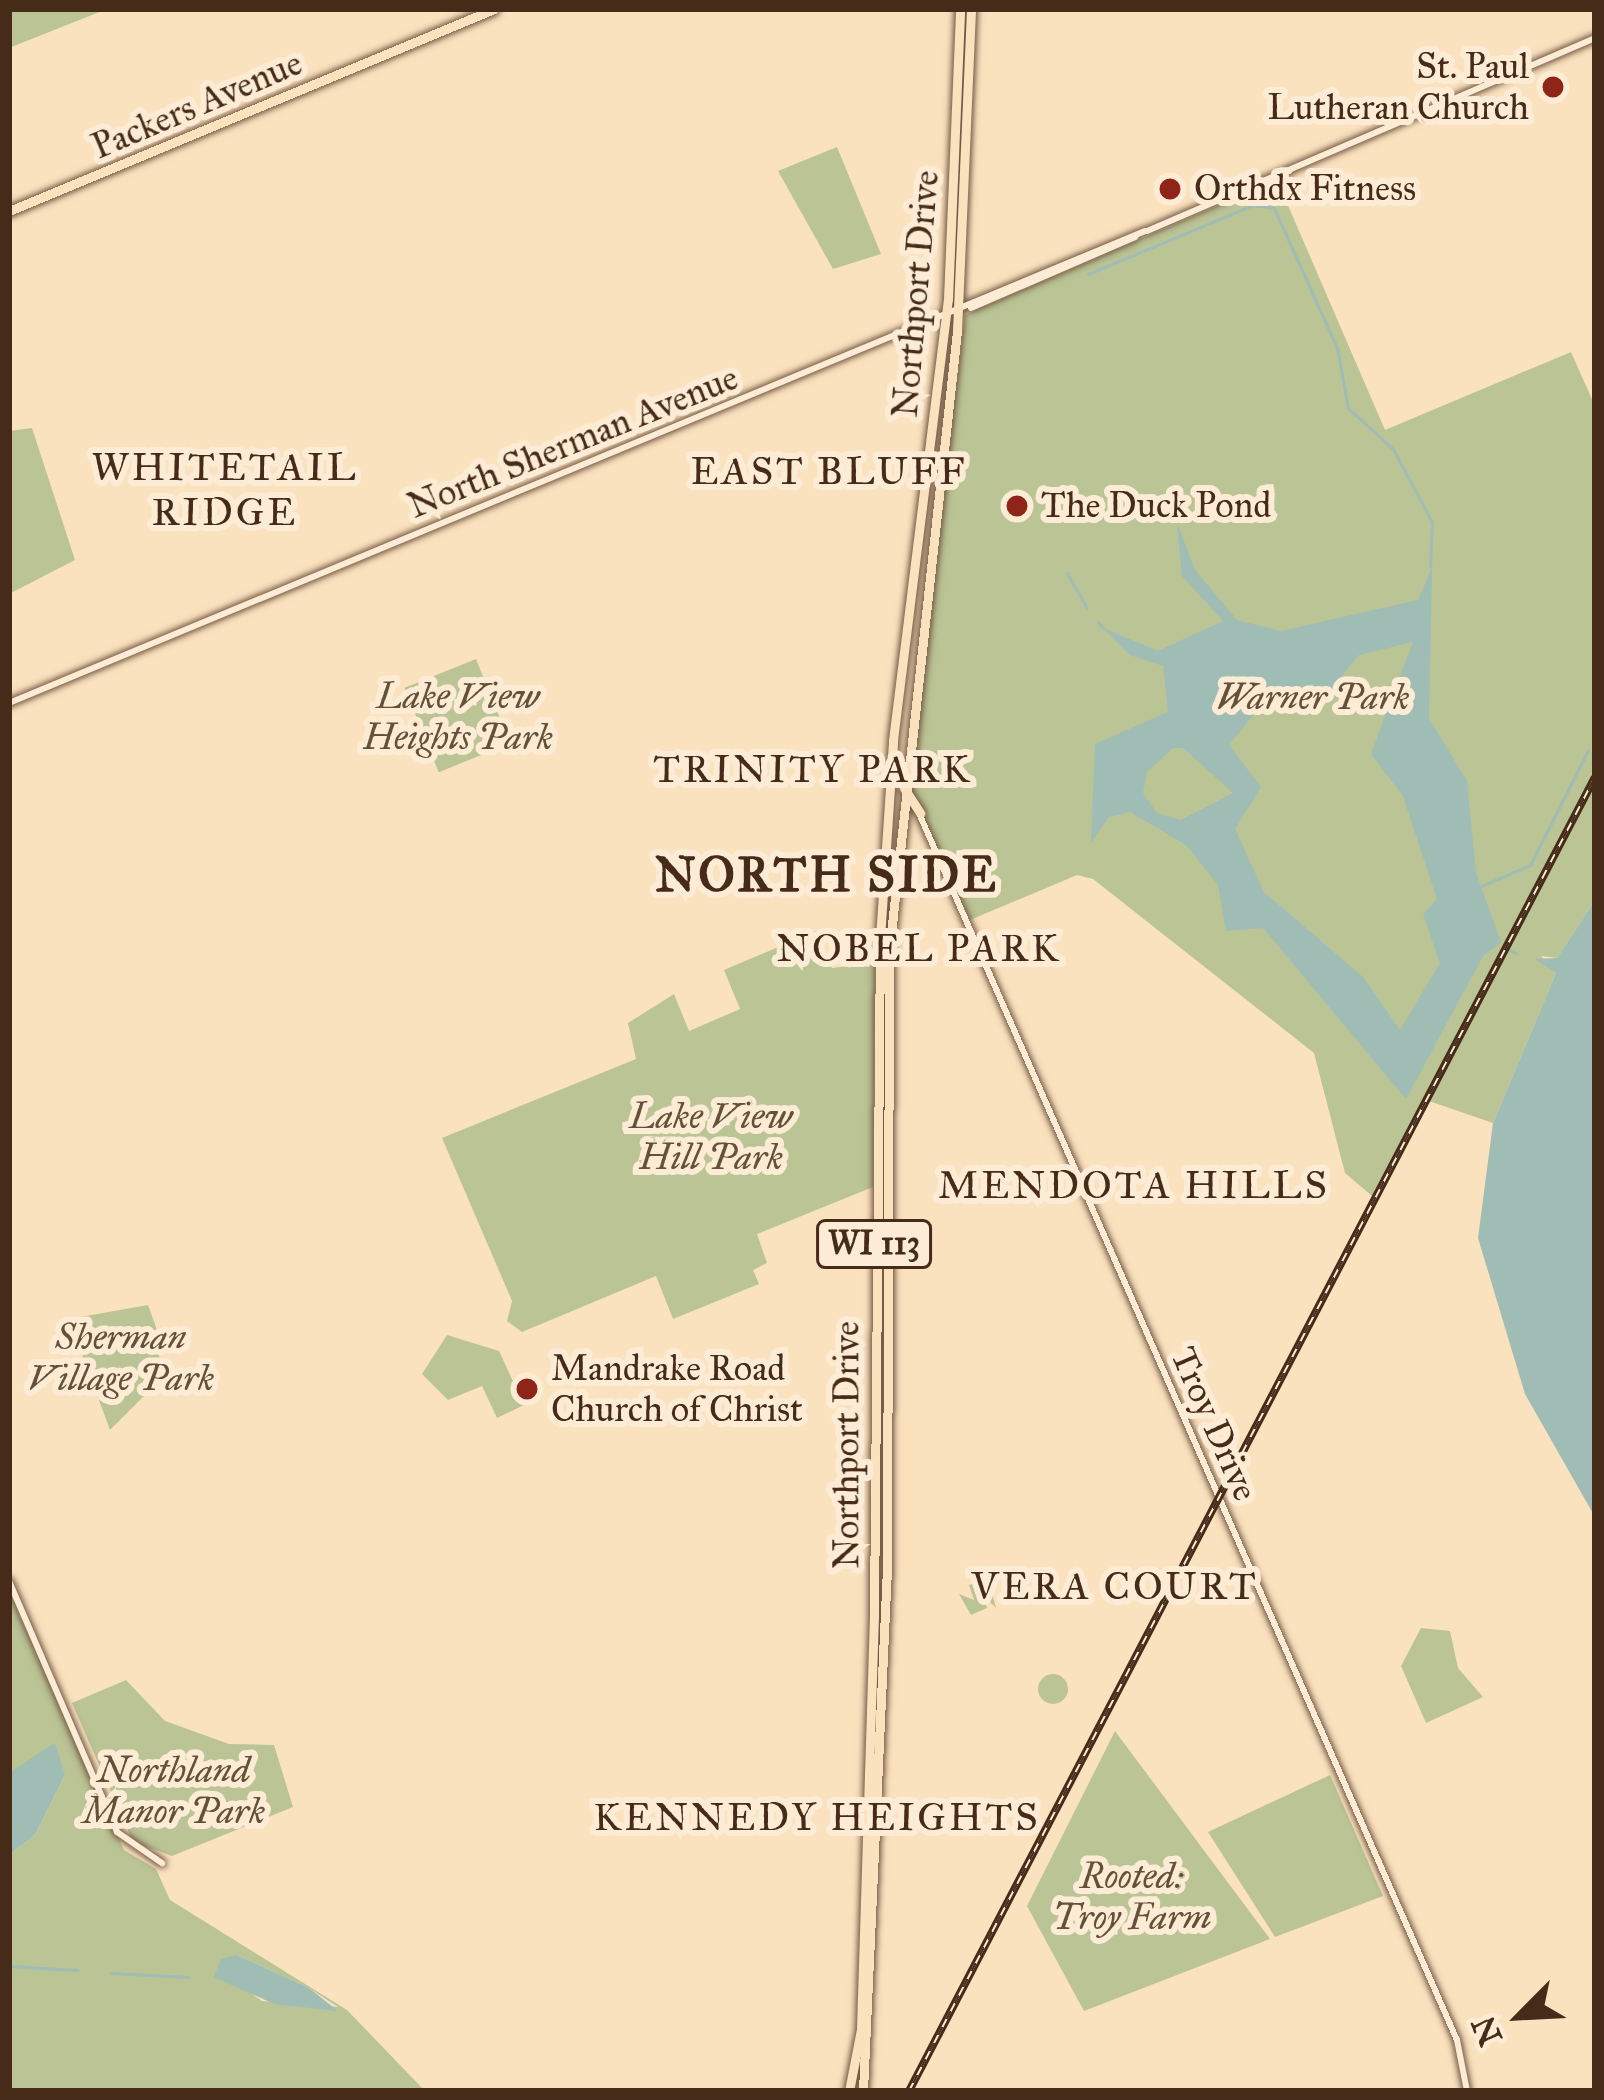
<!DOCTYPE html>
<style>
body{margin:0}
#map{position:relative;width:1604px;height:2100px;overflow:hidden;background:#fbe2bf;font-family:"IM FELL Great Primer",serif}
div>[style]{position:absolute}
.green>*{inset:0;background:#bac495;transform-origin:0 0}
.round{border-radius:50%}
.water>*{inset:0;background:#9fbdb4}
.stream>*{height:3px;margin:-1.5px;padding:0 1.5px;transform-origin:1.5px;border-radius:1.5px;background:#9fbdb4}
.roads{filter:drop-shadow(0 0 3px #735942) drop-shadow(0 0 3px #735942)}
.minor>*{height:6px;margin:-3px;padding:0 3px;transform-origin:3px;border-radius:3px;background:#fcecd5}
.major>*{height:9px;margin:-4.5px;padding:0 4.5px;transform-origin:4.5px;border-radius:4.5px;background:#fbe2bf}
.rail>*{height:8px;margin-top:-4px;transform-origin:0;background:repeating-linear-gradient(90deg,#fcecd5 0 9px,#462b19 0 18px);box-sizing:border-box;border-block:3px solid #462b19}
.dots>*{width:33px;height:33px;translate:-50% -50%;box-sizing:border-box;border:6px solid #fcecd5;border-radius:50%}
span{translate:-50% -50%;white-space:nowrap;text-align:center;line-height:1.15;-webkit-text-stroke:12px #fcecd5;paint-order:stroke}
.shield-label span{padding:3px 9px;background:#fcecd5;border:3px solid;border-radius:9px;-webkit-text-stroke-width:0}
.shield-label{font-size:33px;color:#462b19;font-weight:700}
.poi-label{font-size:36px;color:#462b19}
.right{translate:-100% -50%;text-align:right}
.left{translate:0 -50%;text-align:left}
.street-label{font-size:36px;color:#462b19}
.park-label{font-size:36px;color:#635138;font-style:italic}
.neighbourhood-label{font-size:39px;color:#462b19;letter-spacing:3px}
.district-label{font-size:48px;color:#462b19;font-weight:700;letter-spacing:3px}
.frame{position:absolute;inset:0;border:12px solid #462b19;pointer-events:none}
.north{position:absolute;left:1460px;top:1956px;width:120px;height:120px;-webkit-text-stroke:9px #fcecd5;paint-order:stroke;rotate:246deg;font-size:33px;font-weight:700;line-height:48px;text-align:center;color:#462b19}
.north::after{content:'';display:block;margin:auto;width:42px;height:54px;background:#462b19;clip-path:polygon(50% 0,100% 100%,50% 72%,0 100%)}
</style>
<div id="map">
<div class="green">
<div style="clip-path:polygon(9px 9px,107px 9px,9px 48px)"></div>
<div style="clip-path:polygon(837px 147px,881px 254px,833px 269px,778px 171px)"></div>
<div style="clip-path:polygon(1277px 180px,1385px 430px,1571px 352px,1595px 406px,1595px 900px,1557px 958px,1541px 956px,1556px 973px,1493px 1123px,1423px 1099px,1372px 1196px,1345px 1173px,1314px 1053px,1093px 879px,1077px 875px,970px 920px,908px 787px,965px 315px)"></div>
<div style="clip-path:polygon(32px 428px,75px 560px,9px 594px,9px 431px)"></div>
<div style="left:476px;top:659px;width:91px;height:77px;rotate:68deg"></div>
<div style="clip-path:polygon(816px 931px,832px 968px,875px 963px,873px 1187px,757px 1234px,767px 1263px,753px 1270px,759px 1284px,673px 1319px,656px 1276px,522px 1332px,507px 1321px,512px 1301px,442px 1138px,636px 1059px,628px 1023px,674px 994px,689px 1031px,740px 1009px,724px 970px)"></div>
<div style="clip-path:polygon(148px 1305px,161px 1341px,156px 1384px,110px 1430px,69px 1319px)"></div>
<div style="clip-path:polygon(447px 1335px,499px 1351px,524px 1405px,497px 1418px,482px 1386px,448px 1400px,422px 1374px)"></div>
<div style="clip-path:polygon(988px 1578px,996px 1608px,984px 1596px,987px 1608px,971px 1615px,959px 1594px,974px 1600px,969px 1585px)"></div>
<div style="clip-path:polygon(evenodd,9px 1592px,124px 1850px,156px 1869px,170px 1900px,347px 2010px,425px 2091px,9px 2091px,9px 1855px,35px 1835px,65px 1775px,38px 1759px,9px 1773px,9px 1592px,237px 1955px,309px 1988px,338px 2007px,262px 2001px,234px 1982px,237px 1955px)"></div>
<div style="clip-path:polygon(1421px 1628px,1450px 1631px,1458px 1668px,1483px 1697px,1426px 1723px,1401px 1666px)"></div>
<div class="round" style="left:1038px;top:1674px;width:30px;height:30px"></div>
<div style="clip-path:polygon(126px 1680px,165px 1721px,229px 1744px,274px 1745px,293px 1807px,172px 1856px,133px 1842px,72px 1703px)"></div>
<div style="clip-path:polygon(1115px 1731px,1270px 1939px,1084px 2011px,1027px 1906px)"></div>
<div style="clip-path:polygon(1330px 1775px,1383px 1896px,1275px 1937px,1208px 1832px)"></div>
</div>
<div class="water">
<div style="clip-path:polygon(evenodd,1177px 523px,1195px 570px,1237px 620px,1281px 631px,1418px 600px,1432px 568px,1429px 718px,1467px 781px,1476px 873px,1501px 942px,1483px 956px,1406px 1099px,1263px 928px,1226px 931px,1218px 885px,1186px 845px,1130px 812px,1109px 817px,1091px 843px,1095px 744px,1168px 712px,1163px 666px,1130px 655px,1103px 628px,1158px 651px,1223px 621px,1182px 576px,1177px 523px,1413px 642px,1371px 754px,1403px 796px,1437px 899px,1423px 914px,1440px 963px,1400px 1030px,1363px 977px,1264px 892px,1235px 829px,1261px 787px,1229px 745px,1270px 694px,1324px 697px,1359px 655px,1413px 642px,1177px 523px,1173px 748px,1183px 748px,1233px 793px,1181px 820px,1157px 813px,1143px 793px,1147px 772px,1173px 748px)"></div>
<div style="clip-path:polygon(1595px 900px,1595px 1517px,1525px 1394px,1478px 1238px,1493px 1123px,1556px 973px,1535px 959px,1557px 958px)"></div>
<div style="clip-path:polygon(55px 1743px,65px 1775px,35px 1835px,9px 1855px,9px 1773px)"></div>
<div style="clip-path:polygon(237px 1955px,309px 1988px,338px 2011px,274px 2004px,214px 1977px,221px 1959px)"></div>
</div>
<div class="stream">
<div style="left:1088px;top:274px;width:179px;rotate:-22.7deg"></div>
<div style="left:1253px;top:205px;width:21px;rotate:8deg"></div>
<div style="left:1274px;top:208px;width:154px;rotate:65.8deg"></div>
<div style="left:1337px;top:348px;width:61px;rotate:79.6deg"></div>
<div style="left:1348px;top:408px;width:61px;rotate:42.3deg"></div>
<div style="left:1393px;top:449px;width:83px;rotate:61.9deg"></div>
<div style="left:1432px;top:522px;width:44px;rotate:92.6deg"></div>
<div style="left:1067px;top:573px;width:40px;rotate:60.3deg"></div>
<div style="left:1098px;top:622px;width:8px;rotate:50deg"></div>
<div style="left:1479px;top:887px;width:56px;rotate:-23.3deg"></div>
<div style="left:1530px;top:865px;width:129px;rotate:-63.2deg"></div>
<div style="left:1510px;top:950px;width:7px;rotate:27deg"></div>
<div style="left:9px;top:1966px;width:68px;rotate:3.4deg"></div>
<div style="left:111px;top:1973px;width:77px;rotate:3deg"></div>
</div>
<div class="roads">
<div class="minor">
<div style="left:1218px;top:200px;width:77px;rotate:-22.2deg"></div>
<div style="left:1147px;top:231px;width:488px;rotate:-23.3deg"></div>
<div style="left:971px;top:308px;width:179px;rotate:-23.4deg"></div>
<div style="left:9px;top:703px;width:1230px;rotate:-22.56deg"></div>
<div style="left:918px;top:811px;width:1342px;rotate:66.32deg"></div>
<div style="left:1457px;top:2040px;width:52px;rotate:78.9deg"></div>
<div style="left:9px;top:1581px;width:273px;rotate:66.7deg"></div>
<div style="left:117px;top:1832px;width:55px;rotate:34.6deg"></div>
</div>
<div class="major">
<div style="left:9px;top:211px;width:525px;rotate:-22.61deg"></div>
<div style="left:904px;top:788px;width:30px;rotate:57deg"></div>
<div style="left:849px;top:2091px;width:63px;rotate:-79deg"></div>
<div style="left:861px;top:2029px;width:415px;rotate:-88.2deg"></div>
<div style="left:874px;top:1614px;width:676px;rotate:-89.49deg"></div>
<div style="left:880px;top:938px;width:198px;rotate:-86.2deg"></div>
<div style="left:893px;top:740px;width:444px;rotate:-82.9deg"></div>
<div style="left:948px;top:299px;width:290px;rotate:-87.6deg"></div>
<div style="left:863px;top:2091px;width:524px;rotate:-87.37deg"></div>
<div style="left:887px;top:1568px;width:616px;rotate:-89.81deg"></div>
<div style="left:889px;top:952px;width:625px;rotate:-83.75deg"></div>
<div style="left:957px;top:331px;width:322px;rotate:-87.5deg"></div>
</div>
</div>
<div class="rail">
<div style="left:909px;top:2091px;width:1482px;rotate:-62.43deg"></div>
</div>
<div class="dots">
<div style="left:1553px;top:87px;background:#8f2418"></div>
<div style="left:1170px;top:189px;background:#8f2418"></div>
<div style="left:1017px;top:506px;background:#8f2418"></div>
<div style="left:527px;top:1389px;background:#8f2418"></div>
</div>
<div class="shield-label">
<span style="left:874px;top:1244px">WI 113</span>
</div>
<div class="poi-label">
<span class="right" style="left:1529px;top:87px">St. Paul<br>Lutheran Church</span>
<span class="left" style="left:1194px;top:189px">Orthdx Fitness</span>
<span class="left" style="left:1041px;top:506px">The Duck Pond</span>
<span class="left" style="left:551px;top:1389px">Mandrake Road<br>Church of Christ</span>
</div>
<div class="street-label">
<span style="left:197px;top:105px;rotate:-23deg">Packers Avenue</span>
<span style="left:916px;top:294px;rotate:-85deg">Northport Drive</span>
<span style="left:573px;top:442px;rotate:-22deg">North Sherman Avenue</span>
<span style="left:1214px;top:1424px;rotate:66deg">Troy Drive</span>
<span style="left:847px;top:1445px;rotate:-90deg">Northport Drive</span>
</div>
<div class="park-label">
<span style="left:458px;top:717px">Lake View<br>Heights Park</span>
<span style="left:1313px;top:698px">Warner Park</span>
<span style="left:711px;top:1137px">Lake View<br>Hill Park</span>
<span style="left:121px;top:1358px">Sherman<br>Village Park</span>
<span style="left:174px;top:1791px">Northland<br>Manor Park</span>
<span style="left:1132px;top:1897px">Rooted:<br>Troy Farm</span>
</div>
<div class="neighbourhood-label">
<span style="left:225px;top:490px">WHITETAIL<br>RIDGE</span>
<span style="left:829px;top:471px">EAST BLUFF</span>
<span style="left:813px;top:769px">TRINITY PARK</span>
<span style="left:919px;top:948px">NOBEL PARK</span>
<span style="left:1134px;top:1185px">MENDOTA HILLS</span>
<span style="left:1115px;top:1586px">VERA COURT</span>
<span style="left:817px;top:1817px">KENNEDY HEIGHTS</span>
</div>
<div class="district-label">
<span style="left:827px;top:875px">NORTH SIDE</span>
</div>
<div class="frame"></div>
<div class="north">N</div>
</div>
